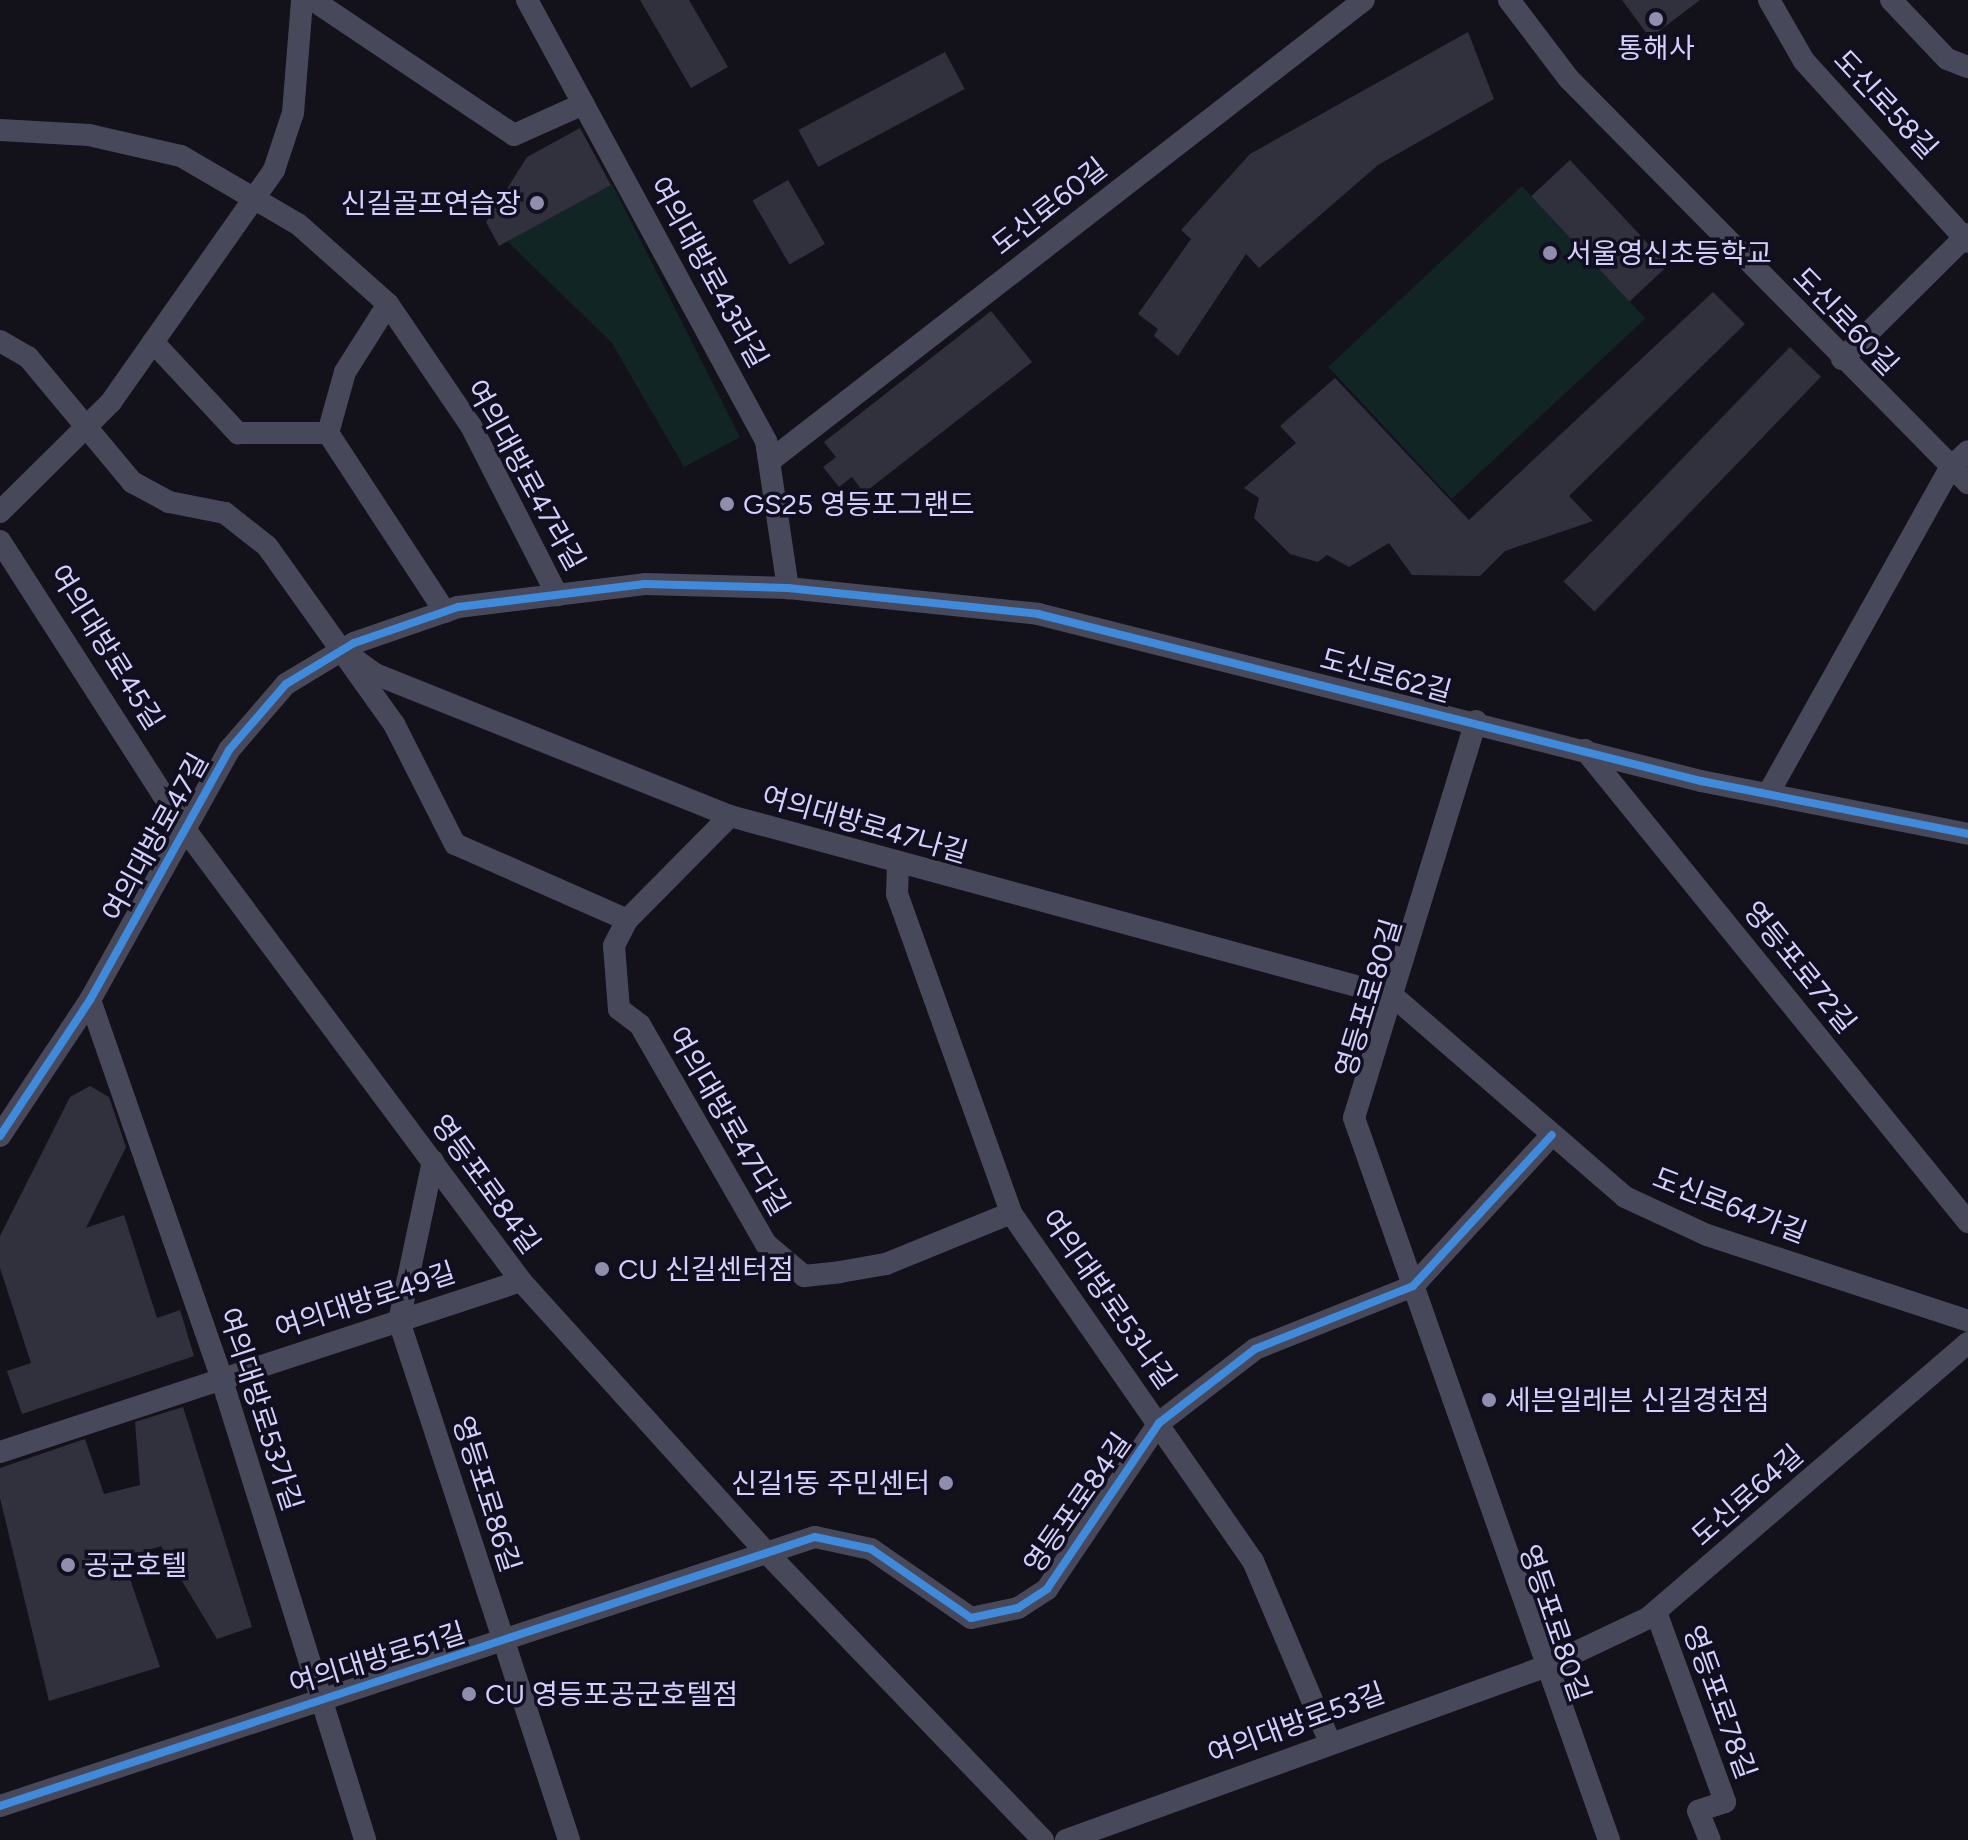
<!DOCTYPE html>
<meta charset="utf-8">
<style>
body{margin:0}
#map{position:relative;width:1968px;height:1840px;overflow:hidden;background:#13121b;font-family:Figtree,"Noto Sans KR",sans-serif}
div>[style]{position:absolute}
.green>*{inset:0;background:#122525;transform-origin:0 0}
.building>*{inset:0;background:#31303d;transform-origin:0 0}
.minor>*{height:22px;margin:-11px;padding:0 11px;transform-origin:11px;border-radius:11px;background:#48485b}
.cycleway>*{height:8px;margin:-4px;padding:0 4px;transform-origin:4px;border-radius:4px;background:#408adc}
.dots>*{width:22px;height:22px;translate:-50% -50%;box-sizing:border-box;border:4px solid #100e1f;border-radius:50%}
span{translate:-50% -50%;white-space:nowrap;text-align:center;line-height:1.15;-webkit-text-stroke:7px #100e1f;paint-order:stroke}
.poi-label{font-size:28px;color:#d3d0fb}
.right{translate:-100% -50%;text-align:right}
.left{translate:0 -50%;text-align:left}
.street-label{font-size:28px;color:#d3d0fb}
</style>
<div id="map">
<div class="green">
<div style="clip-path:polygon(612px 184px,740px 437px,684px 467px,612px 343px,507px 241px)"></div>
<div style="left:1522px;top:186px;width:181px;height:265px;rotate:47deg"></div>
</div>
<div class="building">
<div style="clip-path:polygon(640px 0,689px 0,728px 67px,691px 88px)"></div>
<div style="clip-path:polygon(1622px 0,1700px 0,1650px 38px)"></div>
<div style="clip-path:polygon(1468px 32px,1494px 99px,1378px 165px,1259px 268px,1246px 254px,1178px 356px,1154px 336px,1158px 329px,1138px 314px,1191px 239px,1181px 230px,1250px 154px)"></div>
<div style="left:945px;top:52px;width:42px;height:166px;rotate:62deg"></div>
<div style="clip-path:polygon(580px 128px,611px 185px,499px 246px,486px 222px,527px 157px)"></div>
<div style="left:1570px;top:160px;width:144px;height:53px;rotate:47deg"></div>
<div style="left:788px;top:180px;width:74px;height:41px;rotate:60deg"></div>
<div style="clip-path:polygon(1713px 292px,1745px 324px,1569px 496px,1593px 521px,1505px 551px,1480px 576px,1412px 575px,1389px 543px,1349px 567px,1327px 555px,1318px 562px,1290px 554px,1254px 518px,1259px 498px,1244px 488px,1296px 443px,1280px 426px,1335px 378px,1469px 520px)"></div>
<div style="clip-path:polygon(991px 311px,1032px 362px,864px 493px,852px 477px,839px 487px,823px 467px,836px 457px,824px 442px)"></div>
<div style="left:1790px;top:347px;width:43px;height:326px;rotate:44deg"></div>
<div style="clip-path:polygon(90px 1086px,109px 1097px,126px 1147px,86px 1228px,124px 1215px,157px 1318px,180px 1310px,194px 1356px,22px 1414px,7px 1371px,31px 1363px,0 1268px,0 1236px,70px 1097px)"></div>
<div style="clip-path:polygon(183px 1407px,252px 1627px,217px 1639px,161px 1546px,123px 1558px,160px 1667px,49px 1701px,0 1498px,0 1468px,85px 1439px,104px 1494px,140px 1485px,135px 1422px)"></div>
</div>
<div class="minor">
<div style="left:313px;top:0;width:242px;rotate:33.9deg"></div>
<div style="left:514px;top:135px;width:76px;rotate:-24.2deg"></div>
<div style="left:527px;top:0;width:502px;rotate:61.54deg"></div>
<div style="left:766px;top:441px;width:149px;rotate:81.5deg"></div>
<div style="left:1509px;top:0;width:99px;rotate:52.8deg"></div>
<div style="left:1569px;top:79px;width:568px;rotate:45.36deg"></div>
<div style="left:1769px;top:0;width:70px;rotate:60.2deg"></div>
<div style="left:1804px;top:61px;width:244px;rotate:47.8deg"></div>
<div style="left:1891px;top:0;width:81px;rotate:46.5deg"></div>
<div style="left:1947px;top:59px;width:22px;rotate:21deg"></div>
<div style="left:0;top:130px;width:89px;rotate:3.2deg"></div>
<div style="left:89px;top:135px;width:94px;rotate:12.9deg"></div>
<div style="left:181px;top:156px;width:135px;rotate:30.2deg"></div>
<div style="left:298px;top:224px;width:120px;rotate:41.6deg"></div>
<div style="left:388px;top:304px;width:148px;rotate:55.8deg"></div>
<div style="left:471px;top:426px;width:190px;rotate:63deg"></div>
<div style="left:0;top:341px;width:32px;rotate:30deg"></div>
<div style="left:28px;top:357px;width:163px;rotate:50.2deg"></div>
<div style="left:132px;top:482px;width:42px;rotate:28.4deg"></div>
<div style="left:169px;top:502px;width:57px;rotate:11.1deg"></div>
<div style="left:225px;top:513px;width:53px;rotate:38.2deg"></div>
<div style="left:267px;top:546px;width:219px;rotate:54.5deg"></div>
<div style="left:394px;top:724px;width:135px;rotate:63.1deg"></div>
<div style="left:455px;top:844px;width:188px;rotate:23.8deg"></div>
<div style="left:153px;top:342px;width:125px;rotate:47deg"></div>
<div style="left:238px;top:433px;width:90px"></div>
<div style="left:1842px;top:359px;width:177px;rotate:-44.8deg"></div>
<div style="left:328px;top:433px;width:214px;rotate:56.8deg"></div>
<div style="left:328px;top:433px;width:63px;rotate:-74.4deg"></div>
<div style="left:345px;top:372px;width:80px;rotate:-57.7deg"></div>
<div style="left:771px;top:460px;width:750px;rotate:-37.8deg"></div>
<div style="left:0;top:512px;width:156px;rotate:-44.7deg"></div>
<div style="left:111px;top:402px;width:284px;rotate:-54.9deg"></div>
<div style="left:274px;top:170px;width:60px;rotate:-71.6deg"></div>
<div style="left:293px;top:113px;width:113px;rotate:-85.4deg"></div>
<div style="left:0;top:541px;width:341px;rotate:57.3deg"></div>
<div style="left:184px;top:828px;width:565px;rotate:53.35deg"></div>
<div style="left:521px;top:1281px;width:367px;rotate:47.9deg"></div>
<div style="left:767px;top:1553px;width:398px;rotate:46.1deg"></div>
<div style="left:342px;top:650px;width:41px;rotate:36deg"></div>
<div style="left:375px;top:674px;width:382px;rotate:21.8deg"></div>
<div style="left:730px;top:816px;width:687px;rotate:15.19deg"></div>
<div style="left:1393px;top:996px;width:307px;rotate:40.9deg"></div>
<div style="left:1625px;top:1197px;width:90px;rotate:24.9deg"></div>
<div style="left:1707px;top:1235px;width:275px;rotate:18.2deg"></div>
<div style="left:1476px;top:721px;width:415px;rotate:107.1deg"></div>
<div style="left:1354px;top:1118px;width:766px;rotate:70.55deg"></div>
<div style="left:1585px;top:750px;width:608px;rotate:50.94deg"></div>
<div style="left:1768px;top:794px;width:375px;rotate:-60.8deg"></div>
<div style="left:1951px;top:467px;width:23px;rotate:-43deg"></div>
<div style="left:730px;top:816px;width:146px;rotate:134.7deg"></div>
<div style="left:627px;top:920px;width:29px;rotate:117deg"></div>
<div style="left:614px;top:946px;width:63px;rotate:85.5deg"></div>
<div style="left:619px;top:1009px;width:26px;rotate:37deg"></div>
<div style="left:640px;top:1025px;width:253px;rotate:60.1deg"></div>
<div style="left:766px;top:1244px;width:50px;rotate:40.1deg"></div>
<div style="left:804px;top:1276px;width:36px;rotate:-6deg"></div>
<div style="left:840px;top:1272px;width:47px;rotate:-9.9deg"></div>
<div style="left:886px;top:1264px;width:135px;rotate:-22.2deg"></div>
<div style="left:898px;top:865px;width:29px;rotate:92deg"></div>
<div style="left:897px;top:894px;width:339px;rotate:70.3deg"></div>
<div style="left:1011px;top:1213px;width:424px;rotate:55.2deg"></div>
<div style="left:1253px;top:1561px;width:197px;rotate:67deg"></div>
<div style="left:90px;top:1000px;width:399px;rotate:70.8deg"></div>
<div style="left:221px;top:1377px;width:485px;rotate:72.7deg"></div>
<div style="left:0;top:1136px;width:163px;rotate:-56.5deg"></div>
<div style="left:90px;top:1000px;width:286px;rotate:-60.9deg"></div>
<div style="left:229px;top:750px;width:87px;rotate:-49.2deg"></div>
<div style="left:286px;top:684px;width:79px;rotate:-31.1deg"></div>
<div style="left:354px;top:643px;width:110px;rotate:-19.1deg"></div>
<div style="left:458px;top:607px;width:188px;rotate:-7deg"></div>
<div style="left:645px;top:584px;width:143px;rotate:1.6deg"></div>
<div style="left:788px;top:588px;width:251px;rotate:5.9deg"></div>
<div style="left:1038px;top:614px;width:684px;rotate:14.14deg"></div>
<div style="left:1701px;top:781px;width:272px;rotate:11.2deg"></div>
<div style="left:433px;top:1161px;width:164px;rotate:102deg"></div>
<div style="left:399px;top:1321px;width:546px;rotate:71.86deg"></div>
<div style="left:0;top:1452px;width:548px;rotate:-18.17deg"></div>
<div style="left:1656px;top:1612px;width:202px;rotate:70deg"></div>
<div style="left:1725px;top:1802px;width:28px;rotate:162deg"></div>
<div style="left:1698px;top:1811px;width:31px;rotate:68deg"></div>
<div style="left:0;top:1806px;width:858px;rotate:-18.27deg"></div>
<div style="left:815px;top:1537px;width:57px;rotate:12.1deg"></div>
<div style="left:871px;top:1549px;width:121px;rotate:34.6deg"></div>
<div style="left:971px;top:1618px;width:48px;rotate:-12deg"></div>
<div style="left:1018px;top:1608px;width:35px;rotate:-33deg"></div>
<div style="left:1047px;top:1589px;width:200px;rotate:-56deg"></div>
<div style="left:1159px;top:1423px;width:121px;rotate:-37.6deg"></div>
<div style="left:1255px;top:1349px;width:170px;rotate:-21.7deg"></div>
<div style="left:1413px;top:1286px;width:205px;rotate:-47.4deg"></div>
<div style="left:1066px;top:1840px;width:512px;rotate:-19.89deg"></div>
<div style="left:1547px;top:1666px;width:112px;rotate:-25.4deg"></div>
<div style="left:1648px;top:1618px;width:422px;rotate:-40.7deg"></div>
</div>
<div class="cycleway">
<div style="left:0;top:1136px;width:163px;rotate:-56.5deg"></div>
<div style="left:90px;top:1000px;width:286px;rotate:-60.9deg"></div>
<div style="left:229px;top:750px;width:87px;rotate:-49.2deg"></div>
<div style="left:286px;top:684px;width:79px;rotate:-31.1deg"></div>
<div style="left:354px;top:643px;width:110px;rotate:-19.1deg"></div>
<div style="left:458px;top:607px;width:188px;rotate:-7deg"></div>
<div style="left:645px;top:584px;width:143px;rotate:1.6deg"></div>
<div style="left:788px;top:588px;width:251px;rotate:5.9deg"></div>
<div style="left:1038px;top:614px;width:684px;rotate:14.14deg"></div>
<div style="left:1701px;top:781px;width:272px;rotate:11.2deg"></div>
<div style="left:0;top:1806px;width:858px;rotate:-18.27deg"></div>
<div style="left:815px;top:1537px;width:57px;rotate:12.1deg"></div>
<div style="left:871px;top:1549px;width:121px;rotate:34.6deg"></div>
<div style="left:971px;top:1618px;width:48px;rotate:-12deg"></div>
<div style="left:1018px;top:1608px;width:35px;rotate:-33deg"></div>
<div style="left:1047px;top:1589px;width:200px;rotate:-56deg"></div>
<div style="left:1159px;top:1423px;width:121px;rotate:-37.6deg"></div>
<div style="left:1255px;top:1349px;width:170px;rotate:-21.7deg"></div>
<div style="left:1413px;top:1286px;width:205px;rotate:-47.4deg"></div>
</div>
<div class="dots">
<div style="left:1656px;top:19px;background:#908ead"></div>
<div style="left:537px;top:203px;background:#908ead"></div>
<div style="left:1550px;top:253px;background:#908ead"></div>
<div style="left:727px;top:504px;background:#908ead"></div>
<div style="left:602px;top:1269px;background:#908ead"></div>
<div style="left:1489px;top:1400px;background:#908ead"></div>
<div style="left:946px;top:1483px;background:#908ead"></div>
<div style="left:68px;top:1565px;background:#908ead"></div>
<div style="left:469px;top:1694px;background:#908ead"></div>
</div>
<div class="poi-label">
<span style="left:1656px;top:48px">통해사</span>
<span class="right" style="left:521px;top:203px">신길골프연습장</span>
<span class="left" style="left:1566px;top:253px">서울영신초등학교</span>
<span class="left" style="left:743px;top:504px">GS25 영등포그랜드</span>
<span class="left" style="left:618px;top:1269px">CU 신길센터점</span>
<span class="left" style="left:1505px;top:1400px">세븐일레븐 신길경천점</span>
<span class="right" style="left:930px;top:1483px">신길1동 주민센터</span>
<span class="left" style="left:84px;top:1565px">공군호텔</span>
<span class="left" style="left:485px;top:1694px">CU 영등포공군호텔점</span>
</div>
<div class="street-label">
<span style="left:1886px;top:104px;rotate:47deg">도신로58길</span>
<span style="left:1049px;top:206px;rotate:-38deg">도신로60길</span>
<span style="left:709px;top:272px;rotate:61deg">여의대방로43라길</span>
<span style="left:1846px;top:321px;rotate:46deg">도신로60길</span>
<span style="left:526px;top:475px;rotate:61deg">여의대방로47라길</span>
<span style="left:107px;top:647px;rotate:58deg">여의대방로45길</span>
<span style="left:1386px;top:675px;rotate:15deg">도신로62길</span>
<span style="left:865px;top:824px;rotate:16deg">여의대방로47나길</span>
<span style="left:155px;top:837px;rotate:-61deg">여의대방로47길</span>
<span style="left:1800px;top:967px;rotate:51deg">영등포로72길</span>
<span style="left:1368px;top:998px;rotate:-73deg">영등포로80길</span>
<span style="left:729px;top:1121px;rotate:60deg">여의대방로47다길</span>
<span style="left:486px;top:1184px;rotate:54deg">영등포로84길</span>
<span style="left:1730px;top:1205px;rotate:21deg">도신로64가길</span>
<span style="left:1109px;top:1299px;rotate:55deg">여의대방로53나길</span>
<span style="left:365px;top:1300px;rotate:-18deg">여의대방로49길</span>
<span style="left:261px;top:1409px;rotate:72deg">여의대방로53가길</span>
<span style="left:487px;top:1494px;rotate:72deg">영등포로86길</span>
<span style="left:1747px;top:1495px;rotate:-41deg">도신로64길</span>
<span style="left:1077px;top:1503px;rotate:-55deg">영등포로84길</span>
<span style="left:1555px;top:1623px;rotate:71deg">영등포로80길</span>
<span style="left:377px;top:1658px;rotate:-17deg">여의대방로51길</span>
<span style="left:1720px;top:1702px;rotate:70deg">영등포로78길</span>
<span style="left:1296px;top:1723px;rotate:-20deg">여의대방로53길</span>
</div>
</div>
